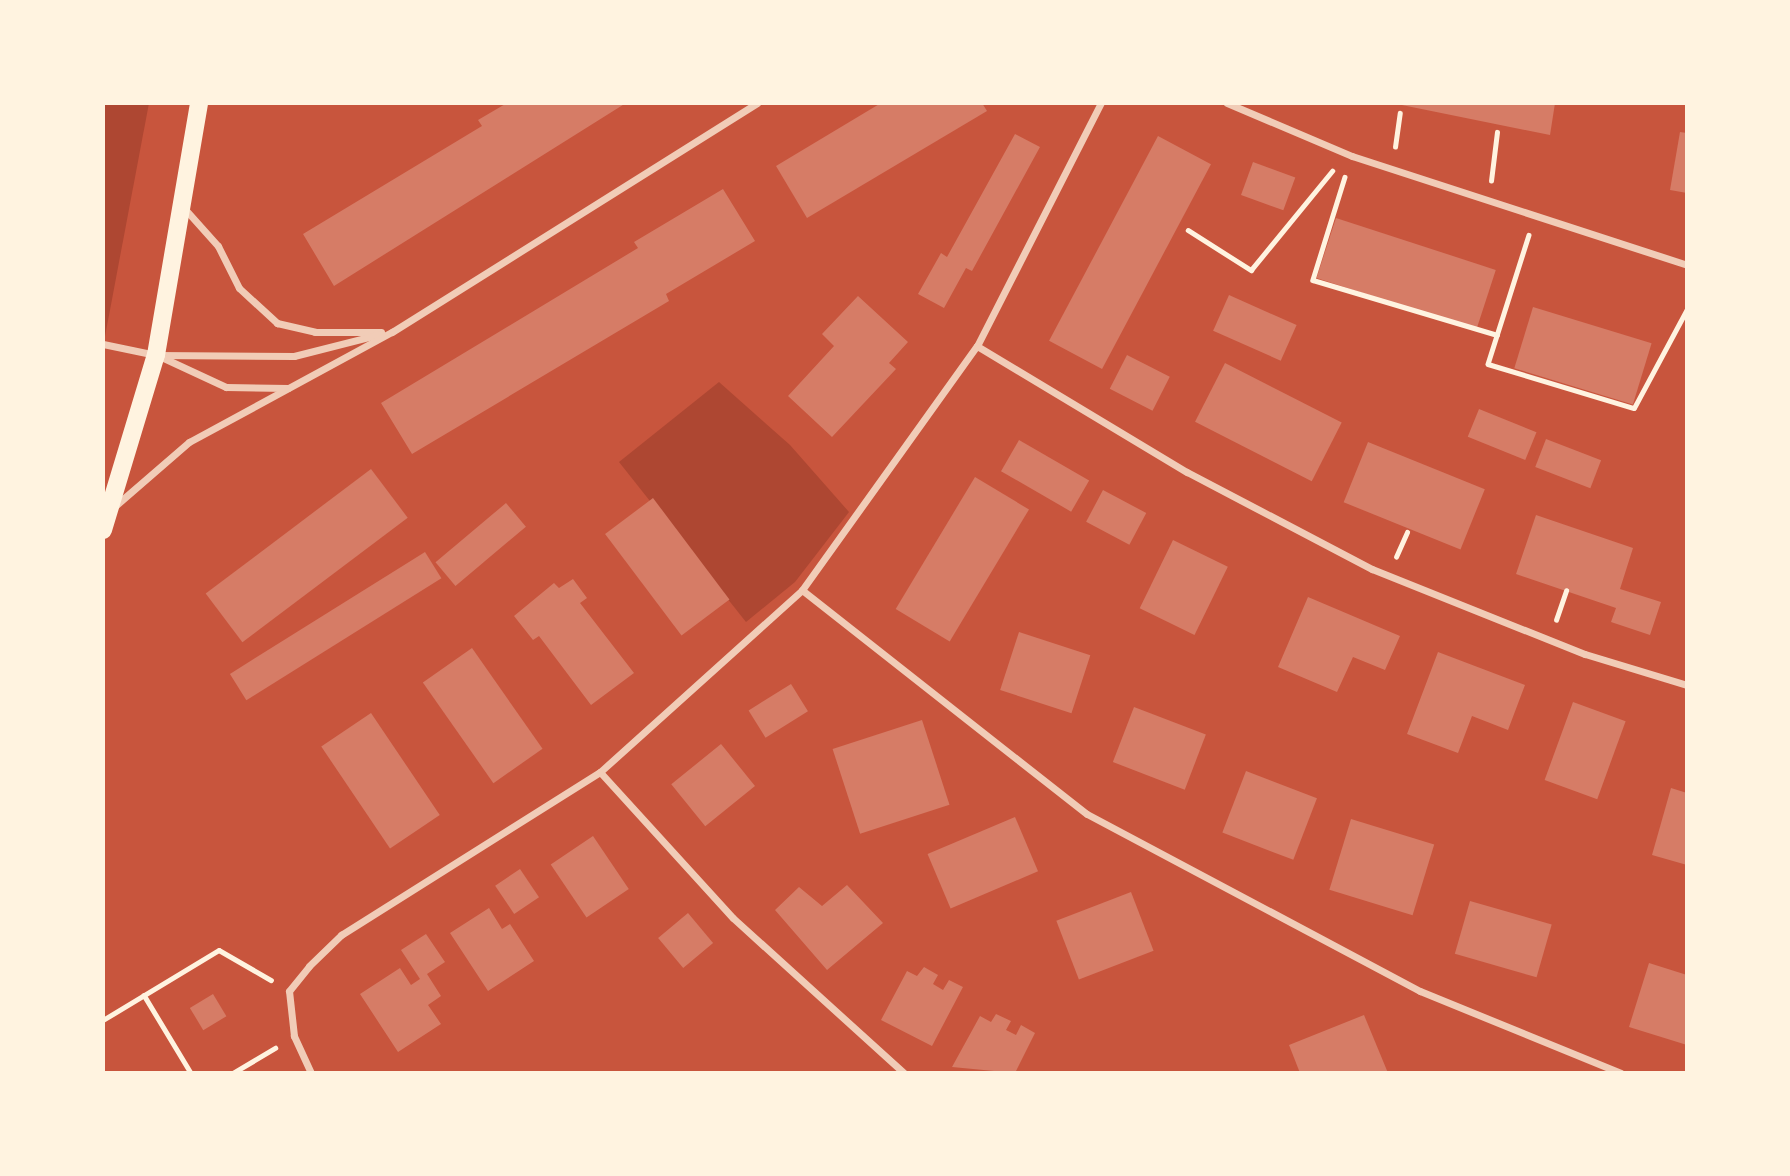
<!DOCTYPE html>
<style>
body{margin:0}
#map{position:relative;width:1790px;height:1176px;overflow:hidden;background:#c8553d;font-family:"Space Grotesk",sans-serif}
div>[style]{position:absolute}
.green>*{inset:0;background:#ae4732}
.building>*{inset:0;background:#d67c66;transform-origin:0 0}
.path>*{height:4.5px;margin:-2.25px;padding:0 2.25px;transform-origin:2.25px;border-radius:2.25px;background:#fff3e0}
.minor>*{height:7px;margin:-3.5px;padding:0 3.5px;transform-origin:3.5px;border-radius:3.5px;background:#f1ccb7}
.primary>*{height:18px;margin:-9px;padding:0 9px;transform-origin:9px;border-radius:9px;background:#fff3e0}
span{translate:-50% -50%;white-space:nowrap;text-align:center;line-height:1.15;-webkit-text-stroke:7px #fff3e0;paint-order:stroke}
.frame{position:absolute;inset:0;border:105px solid #fff3e0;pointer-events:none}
</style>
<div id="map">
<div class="green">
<div style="clip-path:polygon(103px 103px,149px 103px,103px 347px)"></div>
<div style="clip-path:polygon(719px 382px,790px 445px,849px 512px,795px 582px,746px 622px,619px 462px)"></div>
</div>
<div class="building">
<div style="clip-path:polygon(507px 103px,626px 103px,334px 286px,303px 234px,482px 126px,478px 120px)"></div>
<div style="clip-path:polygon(881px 103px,982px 103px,987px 111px,807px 218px,776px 166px)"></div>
<div style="clip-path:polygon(1392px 103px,1555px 103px,1550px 135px)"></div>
<div style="clip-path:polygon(1680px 132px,1687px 133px,1687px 193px,1670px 190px)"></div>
<div style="clip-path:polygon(1015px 134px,1040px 147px,972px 271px,966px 268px,944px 308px,918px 294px,941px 253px,947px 257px)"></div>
<div style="left:1158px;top:136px;width:60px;height:232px;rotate:28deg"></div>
<div style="left:1253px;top:162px;width:45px;height:35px;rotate:20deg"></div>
<div style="clip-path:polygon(723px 189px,755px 241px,666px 294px,669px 301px,412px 454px,381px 403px,638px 248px,634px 242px)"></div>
<div style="left:1336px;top:218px;width:168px;height:63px;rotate:18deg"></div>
<div style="left:1229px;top:295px;width:74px;height:39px;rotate:24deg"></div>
<div style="clip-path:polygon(858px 296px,908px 342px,889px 363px,896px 369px,832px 437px,788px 396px,834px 346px,822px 334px)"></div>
<div style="left:1533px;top:307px;width:124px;height:64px;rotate:17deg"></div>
<div style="left:1127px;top:355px;width:48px;height:38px;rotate:27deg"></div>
<div style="left:1225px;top:363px;width:131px;height:66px;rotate:27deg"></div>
<div style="left:1479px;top:409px;width:62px;height:30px;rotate:22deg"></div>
<div style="left:1546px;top:439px;width:59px;height:30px;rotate:21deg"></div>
<div style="left:1019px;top:440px;width:81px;height:36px;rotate:30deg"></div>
<div style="left:1368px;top:442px;width:126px;height:65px;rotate:22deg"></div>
<div style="left:371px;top:469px;width:61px;height:207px;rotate:53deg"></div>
<div style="left:975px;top:477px;width:63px;height:154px;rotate:31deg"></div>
<div style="left:1103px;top:490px;width:49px;height:36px;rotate:28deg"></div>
<div style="left:653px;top:498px;width:127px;height:60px;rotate:53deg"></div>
<div style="left:506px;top:503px;width:31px;height:92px;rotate:50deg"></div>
<div style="clip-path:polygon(1536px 515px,1633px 548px,1620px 589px,1661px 602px,1650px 635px,1611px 622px,1616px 608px,1516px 574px)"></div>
<div style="left:1173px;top:540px;width:61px;height:76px;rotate:26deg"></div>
<div style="left:425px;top:552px;width:31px;height:230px;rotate:58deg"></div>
<div style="clip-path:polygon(573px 579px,587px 598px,580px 603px,634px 673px,591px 705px,539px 636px,533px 640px,514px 616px,554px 583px,559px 588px)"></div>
<div style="clip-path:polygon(1308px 597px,1400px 636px,1385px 670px,1353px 657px,1337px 692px,1278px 667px)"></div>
<div style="left:1019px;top:632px;width:75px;height:61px;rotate:18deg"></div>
<div style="left:472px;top:648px;width:123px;height:60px;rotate:55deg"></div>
<div style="clip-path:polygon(1438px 652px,1525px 685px,1508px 730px,1472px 716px,1458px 753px,1407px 734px)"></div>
<div style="left:791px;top:684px;width:32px;height:50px;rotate:58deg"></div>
<div style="left:1573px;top:702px;width:56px;height:83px;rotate:20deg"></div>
<div style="left:1134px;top:707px;width:77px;height:59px;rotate:21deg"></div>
<div style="left:371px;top:713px;width:123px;height:60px;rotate:56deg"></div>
<div style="left:922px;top:720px;width:89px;height:94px;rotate:72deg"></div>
<div style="left:721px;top:744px;width:54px;height:64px;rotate:51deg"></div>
<div style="left:1246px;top:771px;width:76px;height:66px;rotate:21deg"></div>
<div style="clip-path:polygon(1671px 788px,1687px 793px,1687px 865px,1652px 855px)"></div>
<div style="left:1015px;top:817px;width:59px;height:95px;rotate:67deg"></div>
<div style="left:1351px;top:819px;width:87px;height:74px;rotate:17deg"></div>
<div style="left:593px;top:836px;width:64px;height:51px;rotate:56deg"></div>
<div style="left:520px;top:869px;width:34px;height:30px;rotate:56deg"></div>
<div style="clip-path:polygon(847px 885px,883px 923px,827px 970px,775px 910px,799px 887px,822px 906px)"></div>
<div style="left:1131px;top:892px;width:63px;height:80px;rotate:69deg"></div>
<div style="left:1470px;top:901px;width:85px;height:55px;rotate:16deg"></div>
<div style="clip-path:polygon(489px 908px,502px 929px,510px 924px,534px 961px,488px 991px,450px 933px)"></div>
<div style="left:688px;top:913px;width:39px;height:39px;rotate:50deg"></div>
<div style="clip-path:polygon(426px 934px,445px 962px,427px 974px,441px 996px,428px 1005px,441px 1024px,398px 1052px,360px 994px,400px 968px,411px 985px,420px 979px,401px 950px)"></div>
<div style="clip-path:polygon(1649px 963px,1687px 975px,1687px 1045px,1629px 1027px)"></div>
<div style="clip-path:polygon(924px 967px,938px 975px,933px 984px,943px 990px,949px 980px,963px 987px,932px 1046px,881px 1020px,907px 971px,917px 976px)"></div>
<div style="left:213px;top:994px;width:26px;height:27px;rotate:59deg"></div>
<div style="clip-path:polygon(996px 1014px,1011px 1021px,1006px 1030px,1016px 1035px,1021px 1025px,1035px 1033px,1015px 1073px,952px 1067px,980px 1016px,991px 1022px)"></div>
<div style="clip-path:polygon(1364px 1015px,1388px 1073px,1300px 1073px,1289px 1045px)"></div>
</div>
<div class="path">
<div style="left:1395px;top:147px;width:34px;rotate:-82deg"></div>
<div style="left:1345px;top:177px;width:108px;rotate:107.3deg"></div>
<div style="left:1313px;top:280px;width:192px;rotate:16.6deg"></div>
<div style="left:1491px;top:181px;width:49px;rotate:-83deg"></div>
<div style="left:1188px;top:230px;width:75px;rotate:32.4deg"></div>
<div style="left:1251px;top:270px;width:128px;rotate:-50.7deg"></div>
<div style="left:1529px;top:235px;width:135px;rotate:107.6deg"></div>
<div style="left:1488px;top:364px;width:152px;rotate:16.8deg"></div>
<div style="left:1634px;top:408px;width:112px;rotate:-61.8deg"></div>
<div style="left:1396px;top:557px;width:27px;rotate:-66deg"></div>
<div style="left:1556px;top:620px;width:31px;rotate:-71deg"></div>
<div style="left:144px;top:995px;width:91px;rotate:58.9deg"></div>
<div style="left:103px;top:1020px;width:135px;rotate:-31.1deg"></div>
<div style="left:219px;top:950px;width:60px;rotate:30deg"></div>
<div style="left:233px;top:1073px;width:49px;rotate:-30.8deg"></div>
</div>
<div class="minor">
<div style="left:1227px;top:103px;width:136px;rotate:23deg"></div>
<div style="left:1352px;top:156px;width:352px;rotate:18deg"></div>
<div style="left:184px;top:208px;width:51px;rotate:48.2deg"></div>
<div style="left:218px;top:246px;width:47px;rotate:63.4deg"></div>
<div style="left:239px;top:288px;width:52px;rotate:42.6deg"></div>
<div style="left:277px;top:323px;width:39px;rotate:13deg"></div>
<div style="left:315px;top:332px;width:66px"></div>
<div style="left:103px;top:344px;width:54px;rotate:11.7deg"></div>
<div style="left:156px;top:355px;width:138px;rotate:0.4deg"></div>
<div style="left:294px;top:356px;width:90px;rotate:-14.2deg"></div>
<div style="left:977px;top:346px;width:245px;rotate:31deg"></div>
<div style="left:1187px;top:472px;width:209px;rotate:27.7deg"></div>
<div style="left:1372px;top:569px;width:229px;rotate:21.8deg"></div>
<div style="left:1585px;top:654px;width:107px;rotate:16.9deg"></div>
<div style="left:157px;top:355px;width:76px;rotate:24.9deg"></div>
<div style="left:226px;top:387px;width:62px;rotate:0.9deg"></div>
<div style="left:115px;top:506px;width:98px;rotate:-40.9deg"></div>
<div style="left:189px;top:442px;width:231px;rotate:-28.5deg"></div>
<div style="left:392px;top:332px;width:431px;rotate:-32.1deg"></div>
<div style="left:802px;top:590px;width:362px;rotate:38.2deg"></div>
<div style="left:1087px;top:814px;width:377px;rotate:28deg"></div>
<div style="left:1420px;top:991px;width:217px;rotate:22.2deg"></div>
<div style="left:600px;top:772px;width:197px;rotate:47.7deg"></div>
<div style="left:733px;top:918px;width:231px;rotate:42.2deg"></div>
<div style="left:311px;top:1073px;width:41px;rotate:-114.7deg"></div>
<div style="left:294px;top:1036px;width:45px;rotate:-96.3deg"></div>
<div style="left:289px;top:991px;width:32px;rotate:-51deg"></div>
<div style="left:309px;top:966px;width:45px;rotate:-44.1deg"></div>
<div style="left:341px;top:935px;width:306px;rotate:-32.2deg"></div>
<div style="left:600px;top:772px;width:272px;rotate:-42deg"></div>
<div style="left:802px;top:590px;width:300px;rotate:-54.4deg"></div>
<div style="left:977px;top:346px;width:273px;rotate:-63deg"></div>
</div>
<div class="primary">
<div style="left:103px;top:530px;width:183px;rotate:-73.2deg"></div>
<div style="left:156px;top:355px;width:256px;rotate:-80.3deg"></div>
</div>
<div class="frame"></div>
</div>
